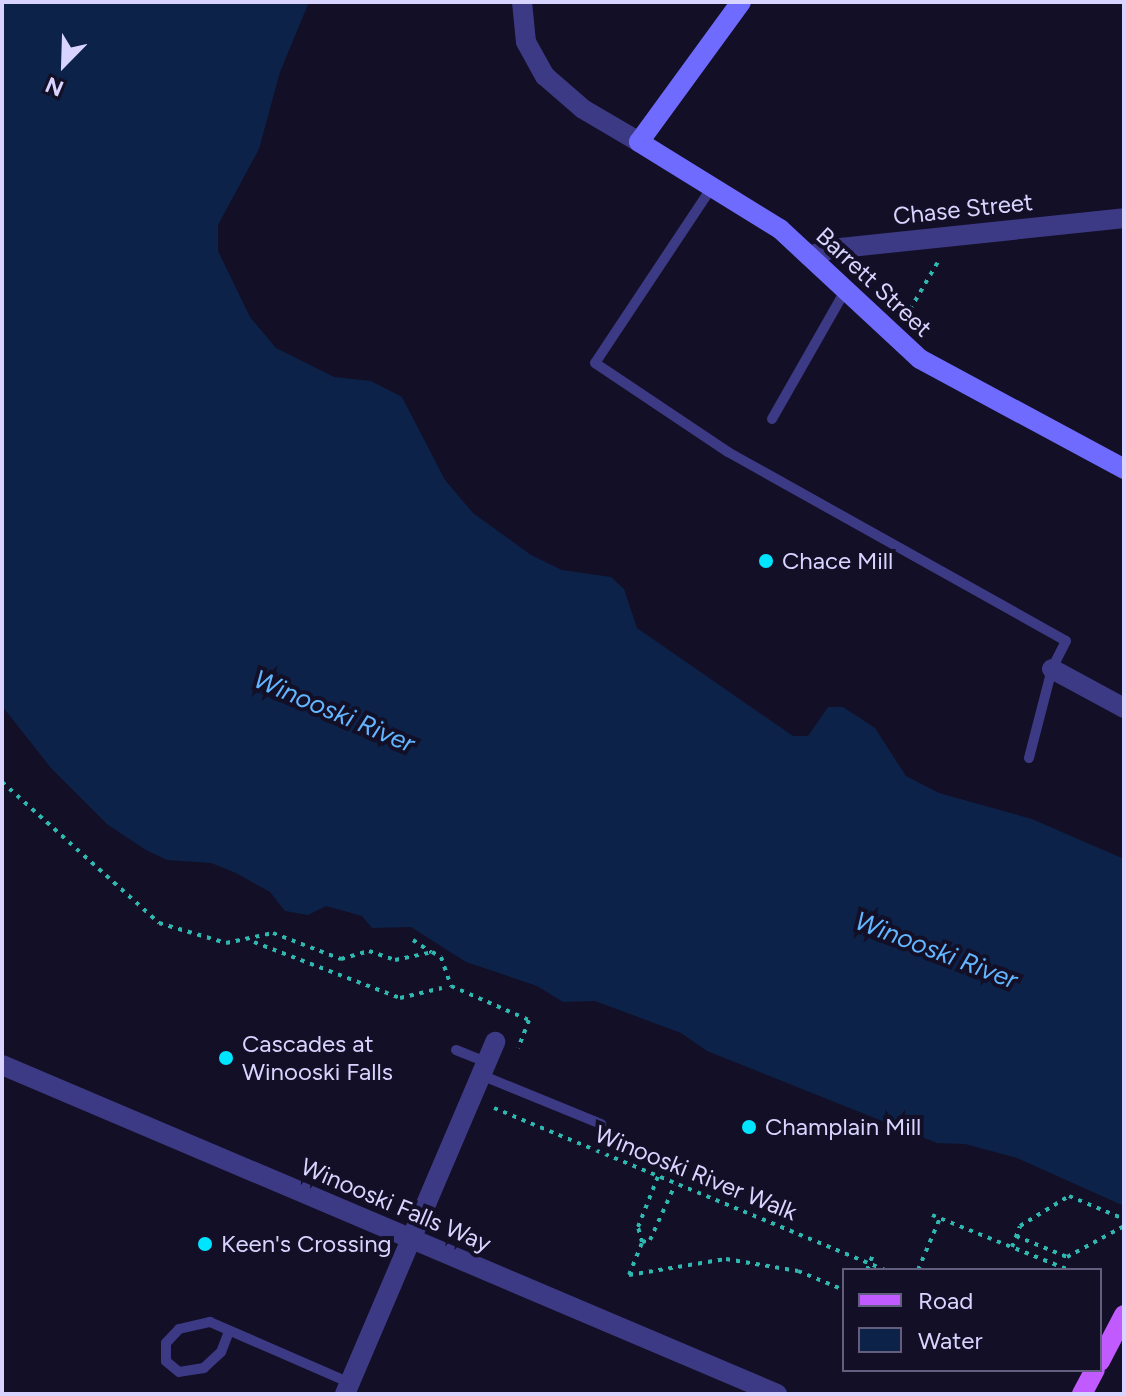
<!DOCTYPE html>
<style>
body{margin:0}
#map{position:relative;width:1126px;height:1396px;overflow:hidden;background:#130f26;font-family:Figtree,sans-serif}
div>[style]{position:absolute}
.water>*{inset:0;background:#0c2248}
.path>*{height:4px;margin-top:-2px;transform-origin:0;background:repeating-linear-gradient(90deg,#2fb8b0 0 4px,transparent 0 10px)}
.lane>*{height:10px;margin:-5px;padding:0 5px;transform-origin:5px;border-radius:5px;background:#3d3a85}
.street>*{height:20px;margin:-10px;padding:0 10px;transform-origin:10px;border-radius:10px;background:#3d3a85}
.secondary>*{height:20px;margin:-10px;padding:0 10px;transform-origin:10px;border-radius:10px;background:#6f6bff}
.primary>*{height:20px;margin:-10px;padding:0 10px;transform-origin:10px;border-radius:10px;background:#c25bff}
.path-bridge>*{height:4px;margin-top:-2px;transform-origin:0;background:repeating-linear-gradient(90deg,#2fb8b0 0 4px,transparent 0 10px)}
.dots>*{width:22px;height:22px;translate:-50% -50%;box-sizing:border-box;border:4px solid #130f26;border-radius:50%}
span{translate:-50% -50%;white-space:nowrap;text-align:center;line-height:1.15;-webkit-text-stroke:8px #130f26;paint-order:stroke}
.street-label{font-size:24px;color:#d9d4ff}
.poi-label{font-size:24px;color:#d9d4ff}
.left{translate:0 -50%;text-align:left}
.water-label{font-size:26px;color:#62b6ff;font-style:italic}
.frame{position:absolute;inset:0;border:4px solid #d9d4ff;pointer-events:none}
.legend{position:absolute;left:842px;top:1268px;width:260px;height:104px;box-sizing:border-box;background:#130f26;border:2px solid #625e7d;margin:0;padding:10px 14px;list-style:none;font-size:24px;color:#d9d4ff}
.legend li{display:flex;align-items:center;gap:16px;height:40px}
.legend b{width:40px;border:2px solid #625e7d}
.north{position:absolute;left:24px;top:24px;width:80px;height:80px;-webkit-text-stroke:6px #130f26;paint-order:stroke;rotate:203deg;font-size:22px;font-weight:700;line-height:32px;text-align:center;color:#d9d4ff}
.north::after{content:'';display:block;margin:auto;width:28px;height:36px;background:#d9d4ff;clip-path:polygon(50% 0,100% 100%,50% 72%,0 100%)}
</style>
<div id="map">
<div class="water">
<div style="clip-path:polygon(2px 2px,309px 2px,280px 72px,259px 149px,218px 225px,218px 251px,250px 317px,276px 348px,334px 377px,371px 381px,402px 397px,445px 480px,473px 513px,531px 555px,562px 570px,611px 577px,624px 589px,637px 628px,793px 736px,808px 736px,828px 707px,843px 707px,875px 728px,906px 776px,939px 793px,1032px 819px,1124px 859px,1124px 1206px,1017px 1158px,965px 1144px,937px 1143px,707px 1051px,681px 1033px,595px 1001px,563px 1002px,537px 986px,466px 962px,411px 927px,372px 928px,362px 916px,326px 906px,308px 915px,285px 911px,270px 892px,236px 873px,211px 863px,167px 860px,146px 850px,108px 825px,51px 768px,2px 706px)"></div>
</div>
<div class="path">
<div style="left:905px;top:318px;width:67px;rotate:-59.6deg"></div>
<div style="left:2px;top:782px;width:211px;rotate:41.9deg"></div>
<div style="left:159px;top:923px;width:70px;rotate:16.6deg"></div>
<div style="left:226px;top:943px;width:48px;rotate:-12deg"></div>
<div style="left:273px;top:933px;width:73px;rotate:20.9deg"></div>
<div style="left:341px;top:959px;width:29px;rotate:-16deg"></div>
<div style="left:369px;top:951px;width:28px;rotate:19deg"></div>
<div style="left:395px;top:960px;width:38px;rotate:-12deg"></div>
<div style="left:432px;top:952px;width:10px;rotate:29deg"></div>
<div style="left:441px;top:957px;width:31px;rotate:71deg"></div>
<div style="left:451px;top:986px;width:85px;rotate:23.6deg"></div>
<div style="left:529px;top:1020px;width:30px;rotate:111deg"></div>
<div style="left:413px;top:940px;width:22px;rotate:34deg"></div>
<div style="left:254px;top:942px;width:156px;rotate:21deg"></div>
<div style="left:400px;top:998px;width:43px;rotate:-13.4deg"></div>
<div style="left:494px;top:1108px;width:424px;rotate:22.5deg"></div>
<div style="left:932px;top:1215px;width:148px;rotate:21.9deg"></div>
<div style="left:1016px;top:1236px;width:55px;rotate:22.4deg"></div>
<div style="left:1067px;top:1257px;width:65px;rotate:-28.5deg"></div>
<div style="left:642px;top:1242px;width:8px;rotate:-14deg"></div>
<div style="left:650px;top:1240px;width:60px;rotate:-65.6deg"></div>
<div style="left:1012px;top:1247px;width:22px;rotate:-69deg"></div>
<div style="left:1020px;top:1226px;width:57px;rotate:-31.5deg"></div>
<div style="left:1069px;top:1196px;width:60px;rotate:22.7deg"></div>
<div style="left:867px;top:1270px;width:17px;rotate:-69deg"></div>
<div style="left:918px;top:1270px;width:56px;rotate:-67.1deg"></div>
<div style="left:629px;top:1275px;width:98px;rotate:-9.4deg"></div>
<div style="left:726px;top:1259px;width:73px;rotate:9.5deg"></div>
<div style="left:798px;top:1271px;width:50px;rotate:22.4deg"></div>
<div style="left:629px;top:1275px;width:35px;rotate:-68deg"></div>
<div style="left:642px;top:1242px;width:16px;rotate:-105deg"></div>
</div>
<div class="lane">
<div style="left:712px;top:187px;width:211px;rotate:123.6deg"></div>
<div style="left:595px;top:363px;width:160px;rotate:33.8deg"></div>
<div style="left:728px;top:452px;width:387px;rotate:29.2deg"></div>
<div style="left:1066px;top:641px;width:31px;rotate:117deg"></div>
<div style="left:1052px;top:669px;width:92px;rotate:104.5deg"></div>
<div style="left:772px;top:419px;width:147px;rotate:-60.3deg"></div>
<div style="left:456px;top:1050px;width:32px;rotate:22deg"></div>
<div style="left:481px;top:1075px;width:130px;rotate:22.2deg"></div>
<div style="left:228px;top:1334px;width:19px;rotate:111deg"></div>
<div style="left:221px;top:1352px;width:23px;rotate:137deg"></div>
<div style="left:204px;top:1368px;width:25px;rotate:171deg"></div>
<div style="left:179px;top:1372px;width:17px;rotate:-140deg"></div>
<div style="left:166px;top:1361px;width:18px;rotate:-90deg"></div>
<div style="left:166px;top:1343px;width:19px;rotate:-47deg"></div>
<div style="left:179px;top:1329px;width:32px;rotate:-13deg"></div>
<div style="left:210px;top:1322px;width:153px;rotate:23.5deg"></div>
</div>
<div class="street">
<div style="left:522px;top:2px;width:40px;rotate:84.3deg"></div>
<div style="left:526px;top:42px;width:39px;rotate:61deg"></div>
<div style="left:545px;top:76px;width:50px;rotate:41deg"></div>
<div style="left:583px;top:109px;width:65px;rotate:30.5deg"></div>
<div style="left:809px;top:256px;width:23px;rotate:-18deg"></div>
<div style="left:831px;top:249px;width:295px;rotate:-6deg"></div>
<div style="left:1052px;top:669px;width:82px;rotate:28.4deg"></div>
<div style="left:2px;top:1065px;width:842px;rotate:23deg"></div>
<div style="left:345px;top:1394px;width:383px;rotate:-66.9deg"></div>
</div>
<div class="secondary">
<div style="left:741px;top:2px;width:173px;rotate:126.1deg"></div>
<div style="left:639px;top:142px;width:166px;rotate:31.7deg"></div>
<div style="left:780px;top:229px;width:191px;rotate:42.9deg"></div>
<div style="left:920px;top:359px;width:232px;rotate:28.3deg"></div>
</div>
<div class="primary">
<div style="left:1100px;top:1361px;width:52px;rotate:-62.4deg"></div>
<div style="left:1082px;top:1394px;width:27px;rotate:-62deg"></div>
</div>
<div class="path-bridge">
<div style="left:638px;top:1227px;width:62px;rotate:-68.4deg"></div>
</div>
<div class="dots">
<div style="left:766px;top:561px;background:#00e5ff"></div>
<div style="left:226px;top:1058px;background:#00e5ff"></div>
<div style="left:749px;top:1127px;background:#00e5ff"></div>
<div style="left:205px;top:1244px;background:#00e5ff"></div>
</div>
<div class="street-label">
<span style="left:963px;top:209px;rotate:-6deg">Chase Street</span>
<span style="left:874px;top:282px;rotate:43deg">Barrett Street</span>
<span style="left:696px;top:1173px;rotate:22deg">Winooski River Walk</span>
<span style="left:396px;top:1205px;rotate:23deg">Winooski Falls Way</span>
</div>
<div class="poi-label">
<span class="left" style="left:782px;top:561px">Chace Mill</span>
<span class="left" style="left:242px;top:1058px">Cascades at<br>Winooski Falls</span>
<span class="left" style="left:765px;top:1127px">Champlain Mill</span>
<span class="left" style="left:221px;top:1244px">Keen's Crossing</span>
</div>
<div class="water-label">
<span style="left:334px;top:712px;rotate:23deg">Winooski River</span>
<span style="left:936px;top:951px;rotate:21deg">Winooski River</span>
</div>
<div class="frame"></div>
<ul class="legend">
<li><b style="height:10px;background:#c25bff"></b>Road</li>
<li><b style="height:22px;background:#0c2248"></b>Water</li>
</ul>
<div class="north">N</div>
</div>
